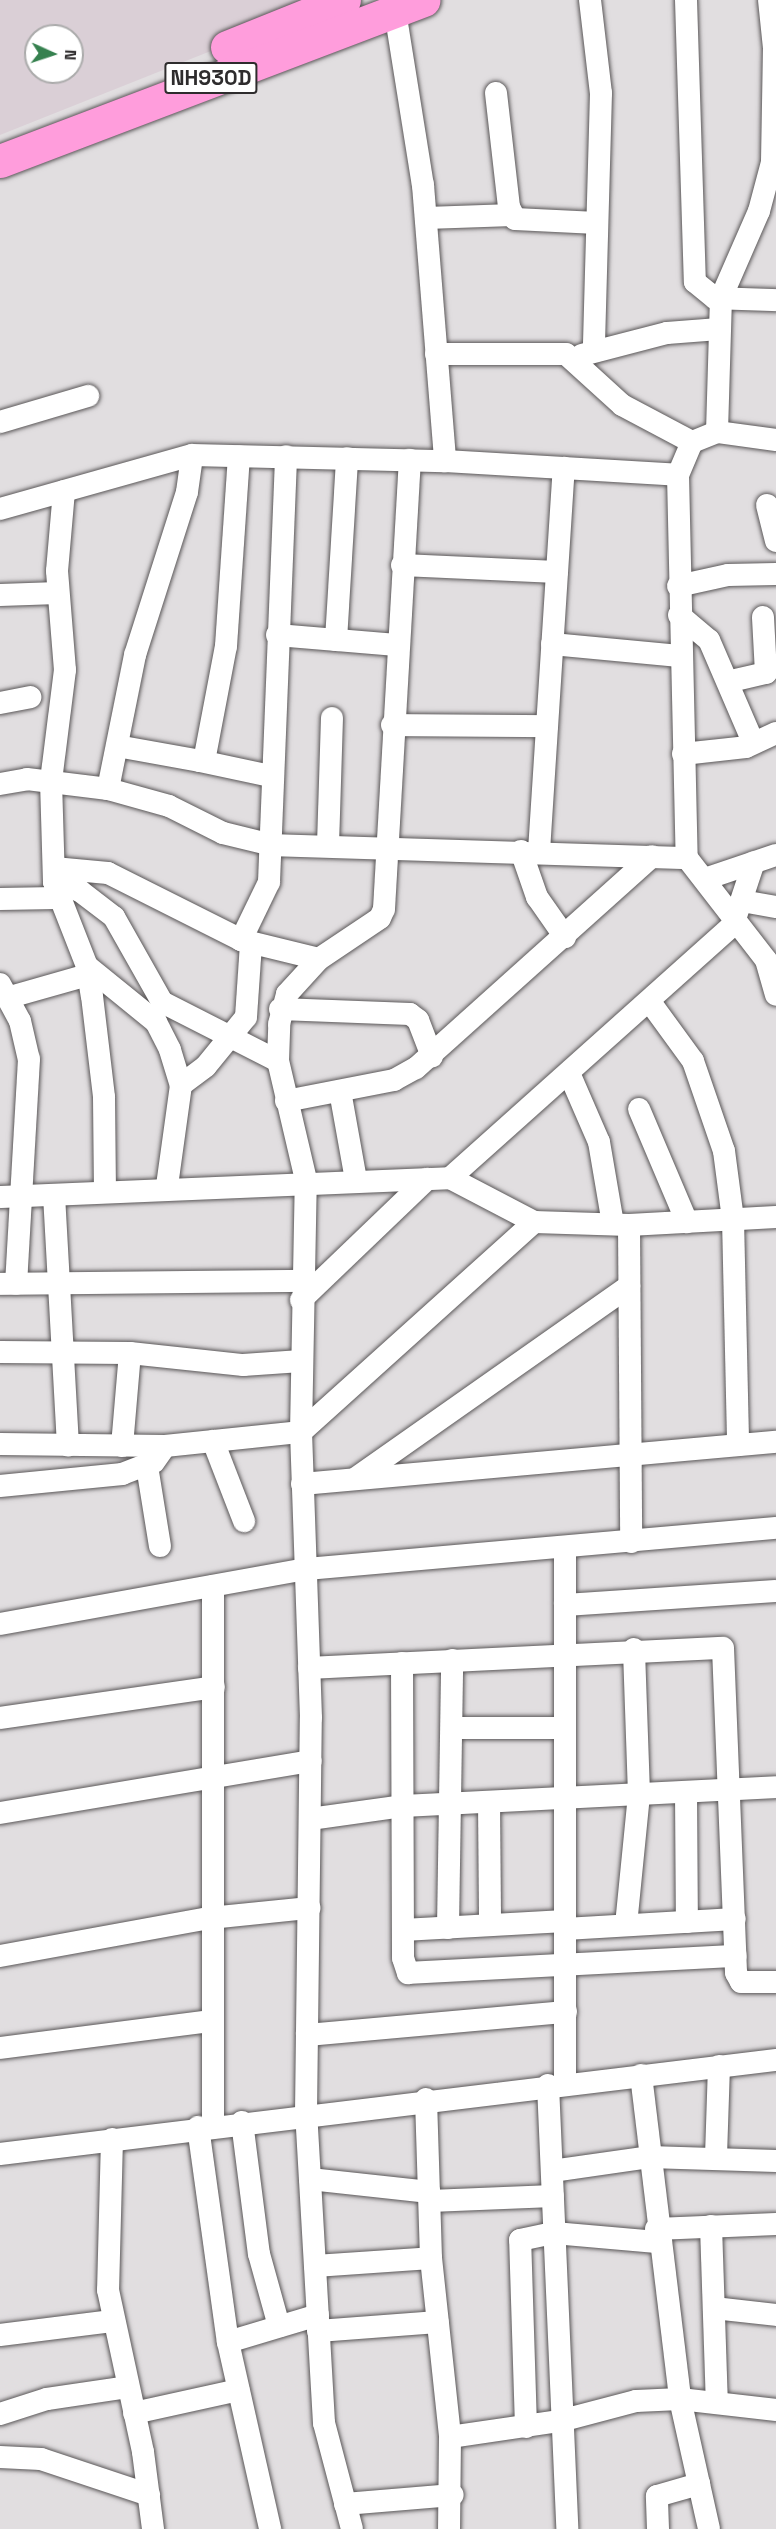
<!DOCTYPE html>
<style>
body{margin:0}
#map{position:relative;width:776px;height:2529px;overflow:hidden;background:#e1dee0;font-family:"Space Grotesk",sans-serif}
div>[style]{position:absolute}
.built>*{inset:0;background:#dacfd6}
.roads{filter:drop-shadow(0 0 2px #5a5758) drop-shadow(0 0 2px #5a5758)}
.minor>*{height:22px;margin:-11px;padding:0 11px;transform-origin:11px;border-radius:11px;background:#fff}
.highway>*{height:33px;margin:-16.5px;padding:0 16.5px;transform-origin:16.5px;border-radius:16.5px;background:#ff9ddc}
span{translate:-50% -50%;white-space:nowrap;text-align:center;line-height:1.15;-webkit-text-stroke:4.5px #fff;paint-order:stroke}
.shield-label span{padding:2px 4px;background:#fff;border:2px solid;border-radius:4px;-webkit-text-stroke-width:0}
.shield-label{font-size:21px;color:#2e2c2d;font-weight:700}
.north{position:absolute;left:24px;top:24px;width:60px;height:60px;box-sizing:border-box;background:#fff;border:2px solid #ababab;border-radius:50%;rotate:93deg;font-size:16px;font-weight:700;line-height:24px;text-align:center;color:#2e2c2d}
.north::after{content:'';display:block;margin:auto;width:21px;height:27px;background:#36814f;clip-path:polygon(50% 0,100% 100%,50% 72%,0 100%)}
</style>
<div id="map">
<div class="built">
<div style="clip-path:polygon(evenodd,0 0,339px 0,0 135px,0 0,36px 36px,72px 36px,72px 72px,36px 72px,36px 36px)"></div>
</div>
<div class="roads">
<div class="minor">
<div style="left:590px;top:0;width:94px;rotate:83.3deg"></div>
<div style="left:601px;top:93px;width:257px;rotate:91.6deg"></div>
<div style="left:686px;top:0;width:282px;rotate:88.2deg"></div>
<div style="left:695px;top:282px;width:26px;rotate:39deg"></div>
<div style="left:715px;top:298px;width:61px;rotate:1.9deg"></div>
<div style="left:395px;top:11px;width:176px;rotate:80.9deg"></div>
<div style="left:423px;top:185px;width:277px;rotate:85.4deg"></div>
<div style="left:496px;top:93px;width:115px;rotate:83.5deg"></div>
<div style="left:509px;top:207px;width:13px;rotate:63deg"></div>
<div style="left:515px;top:219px;width:82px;rotate:2.8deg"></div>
<div style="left:426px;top:218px;width:87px;rotate:-2deg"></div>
<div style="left:436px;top:354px;width:130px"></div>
<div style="left:566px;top:354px;width:76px;rotate:42.3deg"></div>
<div style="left:622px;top:405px;width:79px;rotate:27.9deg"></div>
<div style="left:582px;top:355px;width:88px;rotate:-14.5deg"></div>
<div style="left:667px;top:333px;width:52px;rotate:-4.4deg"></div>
<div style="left:0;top:422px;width:92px;rotate:-16.5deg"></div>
<div style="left:717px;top:432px;width:134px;rotate:-88.3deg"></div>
<div style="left:721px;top:298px;width:95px;rotate:-66.4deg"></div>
<div style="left:759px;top:211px;width:51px;rotate:-75.1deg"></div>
<div style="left:772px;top:162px;width:114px;rotate:-89deg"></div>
<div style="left:774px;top:48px;width:48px;rotate:-95.9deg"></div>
<div style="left:776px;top:440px;width:60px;rotate:-172.3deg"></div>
<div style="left:717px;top:432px;width:27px;rotate:158deg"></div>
<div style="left:692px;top:442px;width:36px;rotate:113deg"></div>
<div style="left:678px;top:475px;width:383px;rotate:88.7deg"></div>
<div style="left:687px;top:858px;width:129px;rotate:52.2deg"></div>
<div style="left:766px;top:960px;width:36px;rotate:74deg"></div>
<div style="left:64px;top:491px;width:80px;rotate:95deg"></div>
<div style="left:57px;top:571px;width:99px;rotate:85.4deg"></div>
<div style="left:65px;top:670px;width:112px;rotate:97.2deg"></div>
<div style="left:51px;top:781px;width:101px;rotate:88.3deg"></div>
<div style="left:54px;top:882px;width:90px;rotate:68.6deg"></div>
<div style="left:87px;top:966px;width:30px;rotate:81deg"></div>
<div style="left:92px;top:996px;width:102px;rotate:83.2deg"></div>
<div style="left:104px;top:1097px;width:92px;rotate:89.4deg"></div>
<div style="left:767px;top:505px;width:37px;rotate:76deg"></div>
<div style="left:0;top:509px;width:199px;rotate:-15.7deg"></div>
<div style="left:192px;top:455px;width:253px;rotate:1.4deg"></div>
<div style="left:445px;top:461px;width:233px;rotate:3.4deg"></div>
<div style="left:402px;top:565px;width:155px;rotate:2.6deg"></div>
<div style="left:678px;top:586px;width:51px;rotate:-12.4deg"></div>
<div style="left:728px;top:575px;width:48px;rotate:-1.2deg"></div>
<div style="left:0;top:595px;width:58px;rotate:-2deg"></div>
<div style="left:679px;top:615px;width:39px;rotate:40deg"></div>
<div style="left:709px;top:640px;width:111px;rotate:66.7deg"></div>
<div style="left:277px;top:635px;width:120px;rotate:4.8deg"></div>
<div style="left:336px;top:640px;width:182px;rotate:-86.5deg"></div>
<div style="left:552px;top:644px;width:128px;rotate:5.4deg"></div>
<div style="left:731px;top:681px;width:36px;rotate:-13deg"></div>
<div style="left:766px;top:673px;width:56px;rotate:-93.1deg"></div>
<div style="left:0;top:703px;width:31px;rotate:-11deg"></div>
<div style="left:392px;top:725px;width:155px;rotate:0.4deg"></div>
<div style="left:117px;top:746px;width:84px;rotate:10.2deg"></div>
<div style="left:200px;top:761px;width:7px;rotate:-45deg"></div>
<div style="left:205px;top:756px;width:112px;rotate:-79.2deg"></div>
<div style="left:226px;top:646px;width:190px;rotate:-86.1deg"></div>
<div style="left:683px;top:754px;width:63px;rotate:-6.3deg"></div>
<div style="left:746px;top:747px;width:33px;rotate:-25deg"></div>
<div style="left:200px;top:761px;width:72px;rotate:12.1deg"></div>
<div style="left:0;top:784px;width:27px;rotate:-10deg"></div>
<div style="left:27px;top:779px;width:82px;rotate:7deg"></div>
<div style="left:108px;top:789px;width:63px;rotate:15.6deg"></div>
<div style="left:169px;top:806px;width:60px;rotate:26.6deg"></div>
<div style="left:223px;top:833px;width:50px;rotate:13.8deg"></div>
<div style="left:272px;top:845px;width:415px;rotate:1.8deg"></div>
<div style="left:108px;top:789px;width:137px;rotate:-78.6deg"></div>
<div style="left:135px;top:655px;width:171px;rotate:-72.3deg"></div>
<div style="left:187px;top:492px;width:37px;rotate:-82deg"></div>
<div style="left:328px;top:845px;width:127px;rotate:-88.2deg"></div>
<div style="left:521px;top:851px;width:49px;rotate:70.8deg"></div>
<div style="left:537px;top:897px;width:49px;rotate:55deg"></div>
<div style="left:539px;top:851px;width:384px;rotate:-86.3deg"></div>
<div style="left:54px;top:868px;width:54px;rotate:5.3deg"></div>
<div style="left:108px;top:873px;width:149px;rotate:26.7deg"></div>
<div style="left:241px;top:940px;width:80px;rotate:13.7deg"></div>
<div style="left:705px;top:879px;width:75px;rotate:-18.7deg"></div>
<div style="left:54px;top:882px;width:28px;rotate:19deg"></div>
<div style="left:80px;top:891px;width:43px;rotate:37.4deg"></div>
<div style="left:114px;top:917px;width:98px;rotate:60.5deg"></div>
<div style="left:162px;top:1002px;width:130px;rotate:27deg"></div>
<div style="left:0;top:899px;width:56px;rotate:-1deg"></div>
<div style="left:742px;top:901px;width:35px;rotate:10deg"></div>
<div style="left:241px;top:940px;width:64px;rotate:-64.2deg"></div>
<div style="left:269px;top:882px;width:426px;rotate:-87.7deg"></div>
<div style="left:87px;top:966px;width:89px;rotate:39.1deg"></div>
<div style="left:156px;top:1022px;width:31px;rotate:63deg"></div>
<div style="left:170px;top:1050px;width:37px;rotate:73deg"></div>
<div style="left:181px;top:1085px;width:102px;rotate:97.9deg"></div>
<div style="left:0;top:984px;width:42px;rotate:61.6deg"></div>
<div style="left:20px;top:1021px;width:39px;rotate:77deg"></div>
<div style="left:29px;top:1059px;width:225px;rotate:93.3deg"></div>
<div style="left:10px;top:997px;width:81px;rotate:-15.8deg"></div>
<div style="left:650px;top:1002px;width:73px;rotate:53.9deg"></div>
<div style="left:693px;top:1061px;width:95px;rotate:71deg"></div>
<div style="left:724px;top:1151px;width:69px;rotate:82.5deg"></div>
<div style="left:733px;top:1219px;width:226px;rotate:88.7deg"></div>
<div style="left:280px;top:1009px;width:130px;rotate:2.2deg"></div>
<div style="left:410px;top:1014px;width:10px;rotate:37deg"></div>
<div style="left:418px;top:1020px;width:39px;rotate:69deg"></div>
<div style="left:569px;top:1073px;width:75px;rotate:66.5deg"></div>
<div style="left:599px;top:1142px;width:83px;rotate:80.3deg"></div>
<div style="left:181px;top:1085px;width:31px;rotate:-37deg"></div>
<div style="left:206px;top:1066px;width:63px;rotate:-50.8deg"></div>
<div style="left:246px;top:1017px;width:74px;rotate:-86.1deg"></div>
<div style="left:340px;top:1091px;width:90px;rotate:79.8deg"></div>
<div style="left:286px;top:1101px;width:110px;rotate:-11deg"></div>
<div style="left:394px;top:1080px;width:25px;rotate:-29deg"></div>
<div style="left:416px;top:1068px;width:317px;rotate:-41.9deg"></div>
<div style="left:639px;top:1109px;width:123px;rotate:67deg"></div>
<div style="left:450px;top:1178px;width:95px;rotate:27.6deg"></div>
<div style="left:534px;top:1222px;width:95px;rotate:1.8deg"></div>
<div style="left:629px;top:1225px;width:147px;rotate:-3.1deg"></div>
<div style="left:54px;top:1195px;width:251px;rotate:86.8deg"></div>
<div style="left:0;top:1197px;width:450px;rotate:-2.4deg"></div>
<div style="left:450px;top:1178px;width:380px;rotate:-41.8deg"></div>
<div style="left:733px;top:925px;width:66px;rotate:-71.6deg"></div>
<div style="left:629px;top:1225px;width:317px;rotate:89.6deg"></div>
<div style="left:0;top:1284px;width:301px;rotate:-0.6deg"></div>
<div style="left:301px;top:1300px;width:175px;rotate:-43.8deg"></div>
<div style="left:0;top:1352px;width:130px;rotate:0.4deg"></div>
<div style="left:130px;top:1353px;width:114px;rotate:6.1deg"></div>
<div style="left:243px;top:1365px;width:58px;rotate:-3.9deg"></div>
<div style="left:213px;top:1441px;width:86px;rotate:68.8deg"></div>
<div style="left:0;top:1444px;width:165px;rotate:0.7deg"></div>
<div style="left:165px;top:1446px;width:137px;rotate:-5.9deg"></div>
<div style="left:301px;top:1432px;width:314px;rotate:-42deg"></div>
<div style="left:122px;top:1446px;width:93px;rotate:-85.1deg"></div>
<div style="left:147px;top:1466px;width:81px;rotate:80.8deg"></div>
<div style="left:356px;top:1478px;width:334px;rotate:-35.1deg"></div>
<div style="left:302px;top:1484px;width:476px;rotate:-5.1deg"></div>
<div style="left:0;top:1486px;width:123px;rotate:-5.6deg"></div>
<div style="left:122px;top:1474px;width:34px;rotate:-21deg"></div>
<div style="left:154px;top:1462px;width:19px;rotate:-55deg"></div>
<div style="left:565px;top:1548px;width:536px;rotate:90deg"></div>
<div style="left:565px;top:1605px;width:211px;rotate:-3.8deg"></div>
<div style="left:0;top:1624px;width:311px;rotate:-10.2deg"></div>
<div style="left:306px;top:1569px;width:472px;rotate:-5deg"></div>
<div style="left:402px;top:1663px;width:295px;rotate:89.8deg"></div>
<div style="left:403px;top:1958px;width:16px;rotate:72deg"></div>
<div style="left:408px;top:1973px;width:328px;rotate:-3deg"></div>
<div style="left:309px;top:1668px;width:414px;rotate:-2.8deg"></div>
<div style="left:723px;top:1648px;width:325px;rotate:87.7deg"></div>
<div style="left:736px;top:1973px;width:10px;rotate:61deg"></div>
<div style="left:741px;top:1982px;width:35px"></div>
<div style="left:0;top:1718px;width:216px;rotate:-8.2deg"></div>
<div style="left:453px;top:1728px;width:112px"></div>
<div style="left:686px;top:1792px;width:130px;rotate:89.6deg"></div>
<div style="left:489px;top:1802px;width:123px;rotate:89.5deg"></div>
<div style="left:0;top:1813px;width:315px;rotate:-9.5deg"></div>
<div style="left:310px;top:1819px;width:95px;rotate:-7.9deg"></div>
<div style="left:404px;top:1806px;width:372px;rotate:-2.9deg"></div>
<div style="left:626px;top:1925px;width:132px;rotate:-84.3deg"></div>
<div style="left:639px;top:1794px;width:145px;rotate:-92deg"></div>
<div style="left:448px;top:1928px;width:268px;rotate:-89.1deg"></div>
<div style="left:565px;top:1929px;width:170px;rotate:-3.4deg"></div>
<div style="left:403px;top:1930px;width:162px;rotate:-3.2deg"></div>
<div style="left:0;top:1956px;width:213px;rotate:-10.3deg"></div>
<div style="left:210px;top:1918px;width:100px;rotate:-5.8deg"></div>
<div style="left:307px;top:2035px;width:260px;rotate:-5.1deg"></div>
<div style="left:0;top:2048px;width:214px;rotate:-7.3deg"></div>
<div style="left:641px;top:2075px;width:326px;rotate:83.1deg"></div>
<div style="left:680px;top:2399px;width:97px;rotate:6.5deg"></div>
<div style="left:548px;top:2085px;width:444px;rotate:87.5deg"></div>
<div style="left:426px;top:2099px;width:159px;rotate:88.2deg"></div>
<div style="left:431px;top:2258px;width:180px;rotate:83.9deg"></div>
<div style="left:450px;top:2437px;width:92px;rotate:90.6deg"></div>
<div style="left:242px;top:2122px;width:133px;rotate:82.7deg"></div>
<div style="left:259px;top:2254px;width:75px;rotate:74.5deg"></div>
<div style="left:213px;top:2125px;width:539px;rotate:-90deg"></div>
<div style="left:198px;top:2127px;width:217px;rotate:82.1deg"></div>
<div style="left:228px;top:2342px;width:192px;rotate:77.3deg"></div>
<div style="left:112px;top:2139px;width:151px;rotate:91.5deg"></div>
<div style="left:108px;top:2290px;width:166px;rotate:77.8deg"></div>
<div style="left:143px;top:2452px;width:78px;rotate:82.6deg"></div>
<div style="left:0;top:2154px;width:782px;rotate:-6.91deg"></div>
<div style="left:716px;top:2156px;width:90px;rotate:-88.1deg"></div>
<div style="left:552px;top:2171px;width:98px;rotate:-8.2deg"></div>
<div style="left:649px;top:2157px;width:127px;rotate:1.8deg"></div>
<div style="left:310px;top:2179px;width:120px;rotate:6.2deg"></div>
<div style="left:430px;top:2201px;width:123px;rotate:-2.3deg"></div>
<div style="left:711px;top:2226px;width:177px;rotate:88.1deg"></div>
<div style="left:656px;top:2229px;width:120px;rotate:-2.4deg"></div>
<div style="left:315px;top:2266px;width:116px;rotate:-3.9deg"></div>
<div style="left:714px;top:2308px;width:62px;rotate:6.4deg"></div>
<div style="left:318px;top:2331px;width:120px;rotate:-4.3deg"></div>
<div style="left:0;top:2335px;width:113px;rotate:-7.1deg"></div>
<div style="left:228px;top:2342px;width:94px;rotate:-16.7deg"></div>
<div style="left:134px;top:2413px;width:107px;rotate:-12.4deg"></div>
<div style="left:0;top:2414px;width:49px;rotate:-17.7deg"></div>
<div style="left:47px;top:2399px;width:81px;rotate:-8.5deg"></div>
<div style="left:526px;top:2427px;width:187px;rotate:-91.8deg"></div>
<div style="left:520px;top:2240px;width:35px;rotate:-12deg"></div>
<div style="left:554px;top:2233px;width:103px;rotate:5deg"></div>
<div style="left:450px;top:2437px;width:111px;rotate:-8.3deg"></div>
<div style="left:560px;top:2421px;width:79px;rotate:-14.7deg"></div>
<div style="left:636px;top:2401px;width:44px;rotate:-2.6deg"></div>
<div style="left:680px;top:2399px;width:133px;rotate:77.4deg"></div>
<div style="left:0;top:2457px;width:41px;rotate:2.8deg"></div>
<div style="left:41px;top:2459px;width:114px;rotate:18.4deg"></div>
<div style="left:345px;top:2504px;width:108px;rotate:-4.8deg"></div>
<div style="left:352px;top:2529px;width:110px;rotate:-104.8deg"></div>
<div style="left:324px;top:2423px;width:311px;rotate:-93.3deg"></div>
<div style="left:306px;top:2113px;width:395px;rotate:-89.3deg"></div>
<div style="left:311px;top:1718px;width:286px;rotate:-92deg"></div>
<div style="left:301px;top:1432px;width:252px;rotate:-88.9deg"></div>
<div style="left:306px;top:1180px;width:122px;rotate:-103.2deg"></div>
<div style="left:278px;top:1061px;width:37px;rotate:-88deg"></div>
<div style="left:279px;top:1024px;width:31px;rotate:-75deg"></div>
<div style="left:287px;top:994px;width:47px;rotate:-47.6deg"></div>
<div style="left:319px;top:959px;width:73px;rotate:-33.9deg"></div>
<div style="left:380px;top:918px;width:10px;rotate:-66deg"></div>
<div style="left:384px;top:909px;width:450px;rotate:-86.7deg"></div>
<div style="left:658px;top:2529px;width:33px;rotate:-92deg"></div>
<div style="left:657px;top:2496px;width:44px;rotate:-15.9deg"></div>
</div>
<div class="highway">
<div style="left:227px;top:47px;width:126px;rotate:-21.9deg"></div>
<div style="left:0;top:161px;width:453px;rotate:-20.8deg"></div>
</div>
</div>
<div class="shield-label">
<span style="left:211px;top:78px">NH930D</span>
</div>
<div class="north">N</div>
</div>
